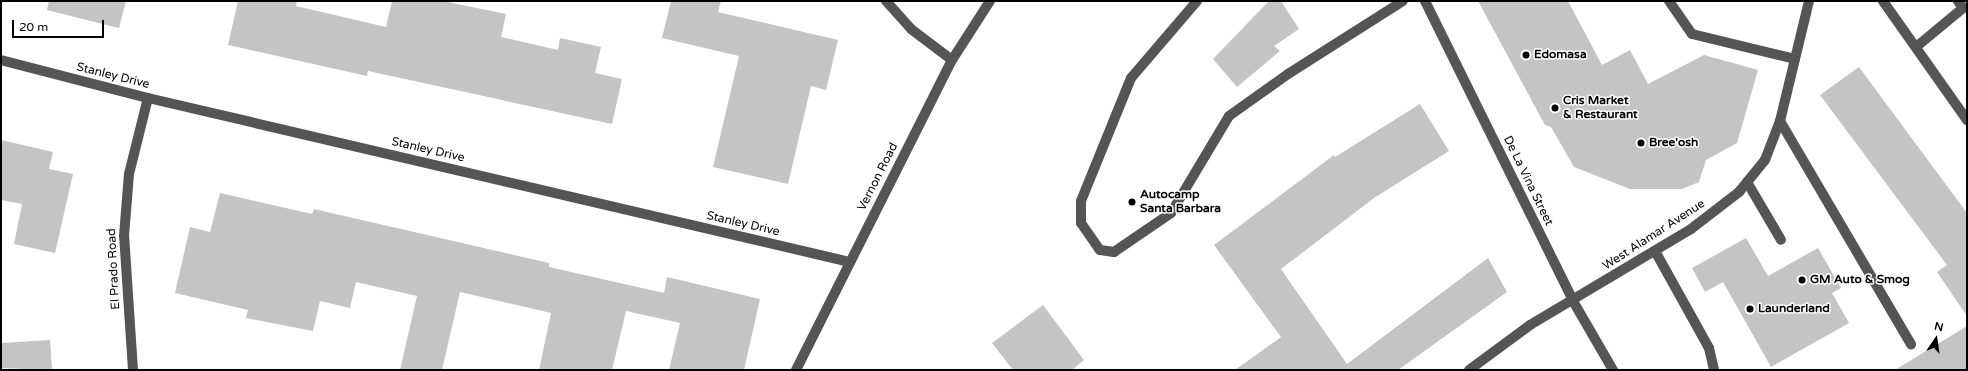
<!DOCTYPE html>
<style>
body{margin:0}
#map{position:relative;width:1968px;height:371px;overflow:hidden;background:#fff;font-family:"Varela Round",sans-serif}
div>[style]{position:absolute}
.building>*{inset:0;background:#c4c4c4}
.minor>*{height:10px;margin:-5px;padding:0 5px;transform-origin:5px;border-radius:5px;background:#555}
.dots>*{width:11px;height:11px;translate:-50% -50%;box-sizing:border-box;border:2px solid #fff;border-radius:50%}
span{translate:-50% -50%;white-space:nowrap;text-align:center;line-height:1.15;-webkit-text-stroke:3px #fff;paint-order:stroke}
.poi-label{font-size:12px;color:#000;font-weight:700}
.left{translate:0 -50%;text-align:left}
.street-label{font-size:12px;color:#000}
.frame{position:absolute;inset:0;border:2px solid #000;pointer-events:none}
.north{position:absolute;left:1916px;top:319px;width:40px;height:40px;-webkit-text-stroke:3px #fff;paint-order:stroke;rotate:13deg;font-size:11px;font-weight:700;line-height:16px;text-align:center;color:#000}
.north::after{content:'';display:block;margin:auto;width:14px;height:18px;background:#000;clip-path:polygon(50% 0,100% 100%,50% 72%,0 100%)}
.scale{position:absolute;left:12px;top:20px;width:92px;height:18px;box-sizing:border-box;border:2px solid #000;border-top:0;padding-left:5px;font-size:12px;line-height:14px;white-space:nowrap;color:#000;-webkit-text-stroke:3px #fff;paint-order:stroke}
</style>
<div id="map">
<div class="building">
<div style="clip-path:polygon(49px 1px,126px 1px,119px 28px,47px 10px)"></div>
<div style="clip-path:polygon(238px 1px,297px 1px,296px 6px,386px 27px,392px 1px,443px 1px,506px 14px,501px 37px,558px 50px,560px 38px,601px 47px,595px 73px,622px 79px,612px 124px,368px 71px,367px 76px,228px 45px)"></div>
<div style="clip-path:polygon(671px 1px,721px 1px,718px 12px,838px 40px,826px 90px,811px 86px,788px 184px,713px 167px,739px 56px,662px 38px)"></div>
<div style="clip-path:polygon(1269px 1px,1281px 1px,1299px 29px,1274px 46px,1280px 51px,1237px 87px,1213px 59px)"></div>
<div style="clip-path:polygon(1478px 1px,1568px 1px,1602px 65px,1630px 50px,1648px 84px,1704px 55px,1758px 70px,1737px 143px,1706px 160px,1699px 182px,1682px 189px,1630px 189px,1574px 167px,1551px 127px,1545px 125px)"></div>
<div style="clip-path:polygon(1859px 67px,1967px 213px,1967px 316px,1937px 272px,1947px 265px,1820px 95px)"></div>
<div style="clip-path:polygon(1420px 104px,1449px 151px,1374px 198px,1281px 269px,1347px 364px,1488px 258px,1507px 292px,1398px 370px,1235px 370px,1281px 337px,1214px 245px,1334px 155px,1335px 157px)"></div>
<div style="clip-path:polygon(1px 140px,53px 152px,49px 169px,73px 174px,55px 253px,14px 244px,22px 204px,1px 200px)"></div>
<div style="clip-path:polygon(220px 193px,312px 214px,314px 209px,549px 263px,549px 267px,664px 293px,667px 277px,760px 299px,744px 370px,669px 370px,680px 323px,626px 311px,612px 370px,539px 370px,551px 313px,460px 292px,442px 370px,400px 370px,417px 296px,356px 282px,350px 308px,320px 301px,313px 331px,246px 318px,248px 310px,175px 293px,190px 227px,210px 232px)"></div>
<div style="clip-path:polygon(1746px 238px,1768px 276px,1818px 248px,1841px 288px,1832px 293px,1849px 323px,1771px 367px,1723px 282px,1705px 292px,1692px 268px)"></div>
<div style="clip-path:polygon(1043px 305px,1084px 360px,1072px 370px,1013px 370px,992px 343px)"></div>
<div style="clip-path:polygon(1967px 326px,1967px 370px,1895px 370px)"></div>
<div style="clip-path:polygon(50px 340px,52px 370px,1px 368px,1px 343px)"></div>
</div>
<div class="minor">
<div style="left:886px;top:1px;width:38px;rotate:48deg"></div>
<div style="left:911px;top:29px;width:51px;rotate:37.1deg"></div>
<div style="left:1197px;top:1px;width:101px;rotate:130.6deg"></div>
<div style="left:1131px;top:78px;width:133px;rotate:112.1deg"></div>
<div style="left:1081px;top:201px;width:22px;rotate:90deg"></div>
<div style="left:1081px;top:223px;width:33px;rotate:55deg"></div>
<div style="left:1100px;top:250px;width:14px;rotate:8deg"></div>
<div style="left:1114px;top:252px;width:69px;rotate:-34.4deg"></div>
<div style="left:1171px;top:213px;width:113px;rotate:-59.1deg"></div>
<div style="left:1229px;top:116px;width:72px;rotate:-35.4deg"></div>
<div style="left:1288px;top:74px;width:136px;rotate:-32.4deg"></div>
<div style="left:1425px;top:1px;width:335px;rotate:63.7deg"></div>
<div style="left:1573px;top:301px;width:80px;rotate:59.9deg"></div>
<div style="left:1669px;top:1px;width:40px;rotate:55.1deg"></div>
<div style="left:1692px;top:34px;width:106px;rotate:13.6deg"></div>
<div style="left:1883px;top:1px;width:146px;rotate:54.8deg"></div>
<div style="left:1916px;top:47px;width:61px;rotate:-39.7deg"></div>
<div style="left:1963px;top:8px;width:9px;rotate:-126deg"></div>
<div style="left:1px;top:60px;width:152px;rotate:14.5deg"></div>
<div style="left:148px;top:98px;width:721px;rotate:13.15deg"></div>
<div style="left:1780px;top:121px;width:259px;rotate:59.6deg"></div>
<div style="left:1747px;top:182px;width:67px;rotate:59.6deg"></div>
<div style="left:1655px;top:251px;width:111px;rotate:60.9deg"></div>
<div style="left:1709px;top:348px;width:23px;rotate:77deg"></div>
<div style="left:133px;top:370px;width:134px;rotate:-93.8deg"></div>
<div style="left:124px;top:236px;width:62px;rotate:-85.4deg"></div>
<div style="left:129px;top:174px;width:78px;rotate:-76deg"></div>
<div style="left:796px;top:370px;width:347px;rotate:-63.3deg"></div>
<div style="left:952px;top:60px;width:70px;rotate:-57.2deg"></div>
<div style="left:1469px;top:370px;width:76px;rotate:-36.4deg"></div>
<div style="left:1530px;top:325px;width:187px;rotate:-30.8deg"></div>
<div style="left:1691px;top:229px;width:61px;rotate:-37.6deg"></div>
<div style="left:1739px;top:192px;width:41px;rotate:-50.9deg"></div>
<div style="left:1765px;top:160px;width:42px;rotate:-69deg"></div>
<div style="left:1780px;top:121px;width:123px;rotate:-76.4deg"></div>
</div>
<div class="dots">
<div style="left:1526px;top:55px;background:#000"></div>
<div style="left:1555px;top:108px;background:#000"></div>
<div style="left:1641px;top:143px;background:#000"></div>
<div style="left:1132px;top:202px;background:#000"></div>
<div style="left:1802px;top:280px;background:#000"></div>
<div style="left:1750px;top:309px;background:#000"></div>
</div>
<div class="poi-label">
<span class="left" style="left:1534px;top:55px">Edomasa</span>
<span class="left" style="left:1563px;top:108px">Cris Market<br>&amp; Restaurant</span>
<span class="left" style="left:1649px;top:143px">Bree'osh</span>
<span class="left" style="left:1140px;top:202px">Autocamp<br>Santa Barbara</span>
<span class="left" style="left:1810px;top:280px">GM Auto &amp; Smog</span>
<span class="left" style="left:1758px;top:309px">Launderland</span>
</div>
<div class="street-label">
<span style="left:113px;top:76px;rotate:14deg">Stanley Drive</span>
<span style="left:428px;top:150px;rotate:13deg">Stanley Drive</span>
<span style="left:878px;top:177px;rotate:-63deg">Vernon Road</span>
<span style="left:1528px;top:181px;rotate:64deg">De La Vina Street</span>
<span style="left:743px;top:224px;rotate:13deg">Stanley Drive</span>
<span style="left:1654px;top:235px;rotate:-33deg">West Alamar Avenue</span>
<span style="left:114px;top:269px;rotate:-93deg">El Prado Road</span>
</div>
<div class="frame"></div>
<div class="north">N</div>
<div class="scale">20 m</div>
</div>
